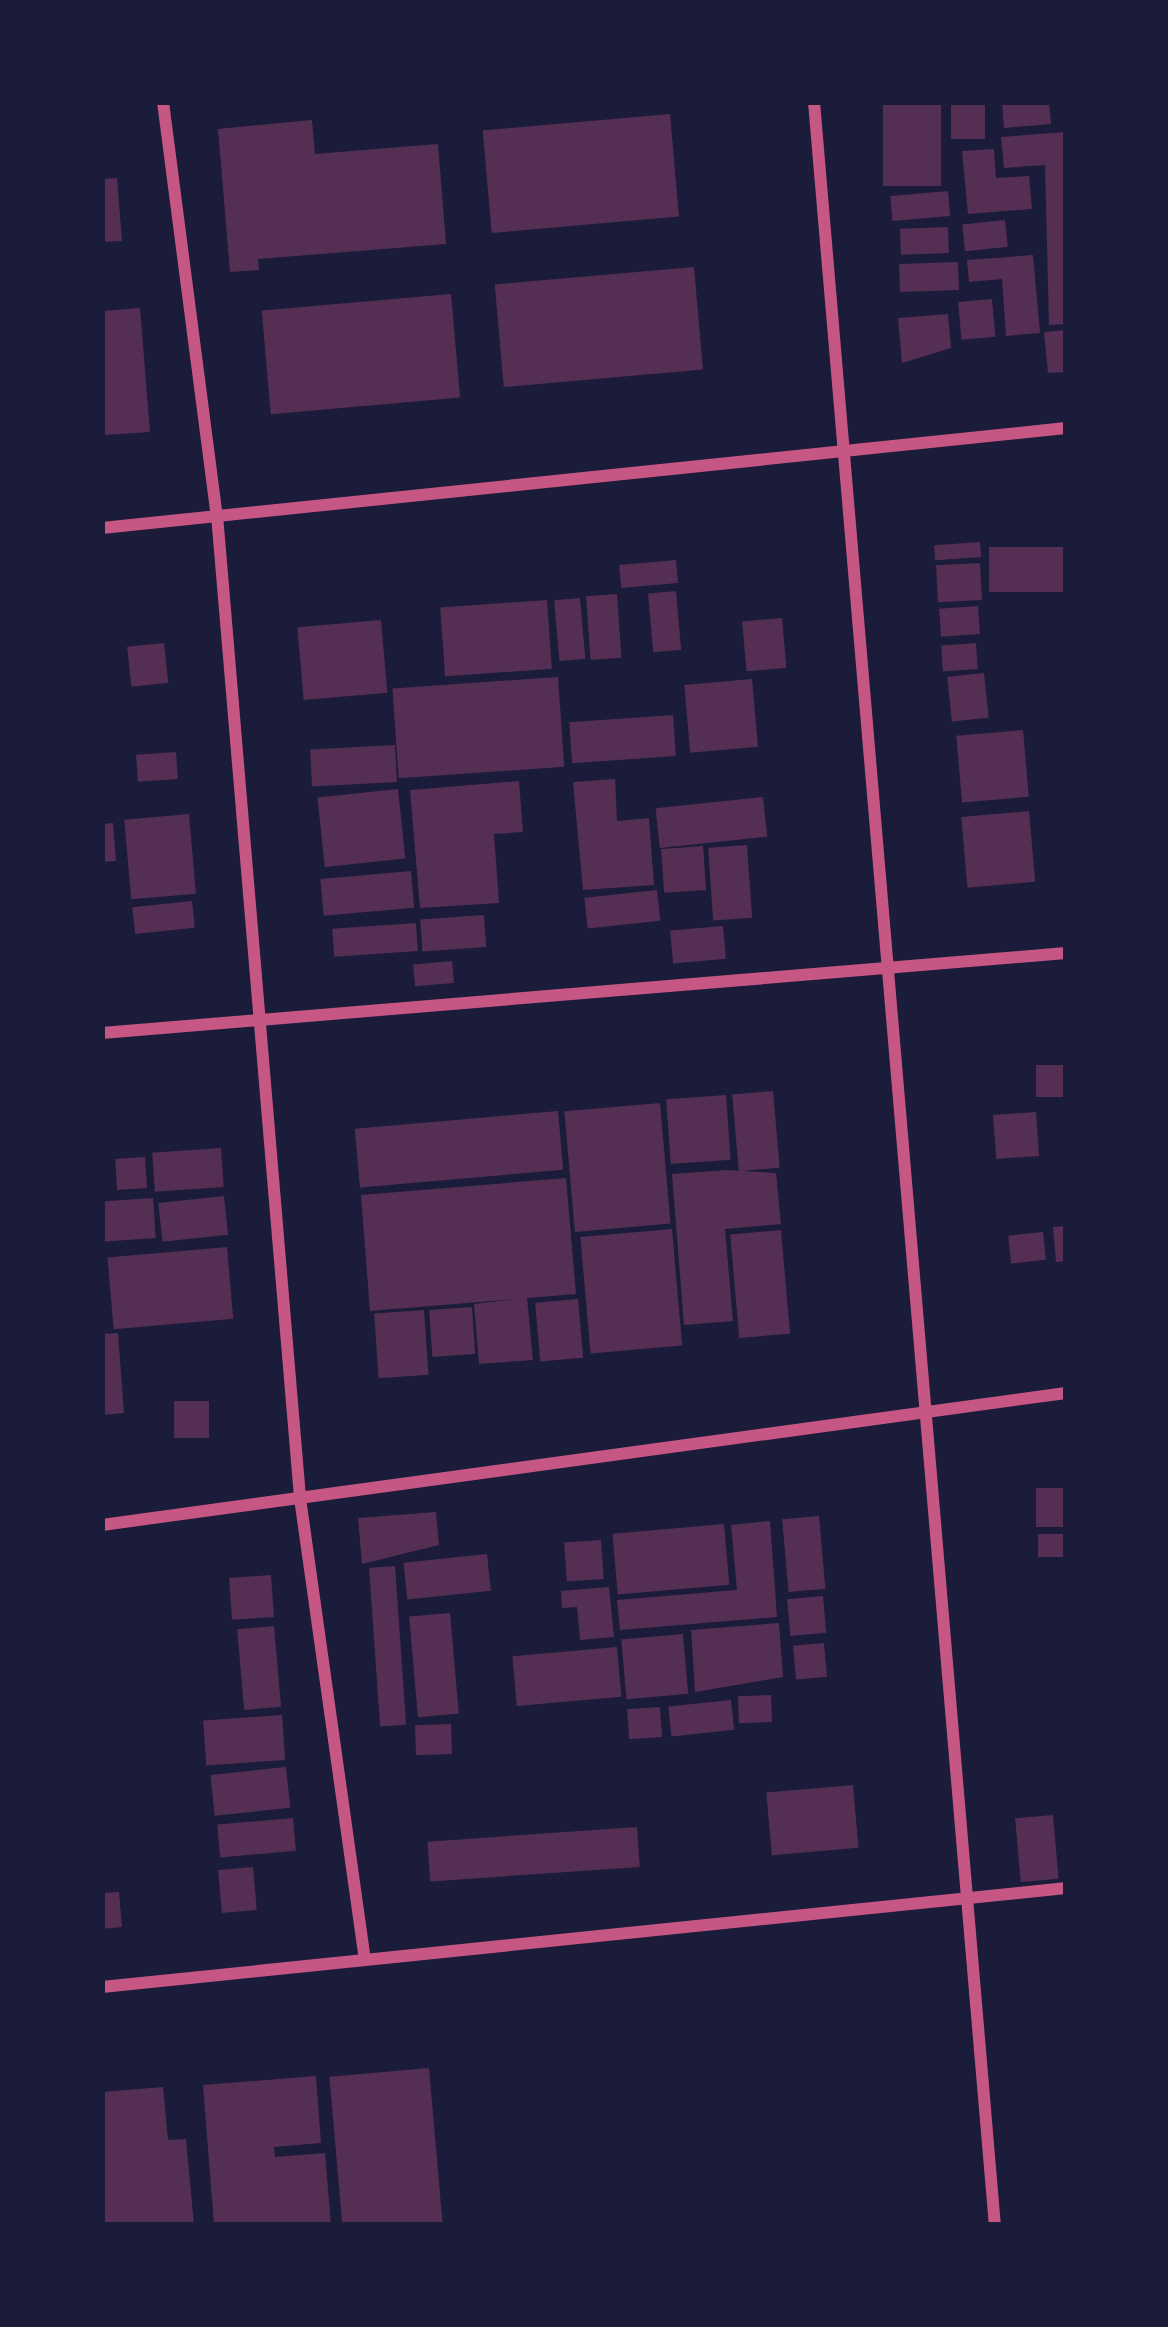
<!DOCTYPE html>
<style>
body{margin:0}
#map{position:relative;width:1168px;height:2327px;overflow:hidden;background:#1b1b3a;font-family:Karla,sans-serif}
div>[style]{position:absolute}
.building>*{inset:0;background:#542f53;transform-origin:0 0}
.minor>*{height:12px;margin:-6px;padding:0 6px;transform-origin:6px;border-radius:6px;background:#c65784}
span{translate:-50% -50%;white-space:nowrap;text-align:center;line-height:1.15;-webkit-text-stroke:9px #1b1b3a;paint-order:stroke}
.frame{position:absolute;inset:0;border:105px solid #1b1b3a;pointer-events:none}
</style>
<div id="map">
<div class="building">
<div style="left:883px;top:102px;width:58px;height:84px"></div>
<div style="left:951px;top:102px;width:34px;height:37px"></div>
<div style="clip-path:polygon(1002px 102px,1049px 102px,1051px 124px,1004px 128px)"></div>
<div style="left:670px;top:114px;width:103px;height:188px;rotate:85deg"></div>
<div style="clip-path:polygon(312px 120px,315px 154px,438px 144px,446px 244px,258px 259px,259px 270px,230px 272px,218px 129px)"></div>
<div style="clip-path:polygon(1066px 132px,1066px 324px,1049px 325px,1045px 165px,1004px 168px,1001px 137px)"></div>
<div style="clip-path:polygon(994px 149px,996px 178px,1029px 176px,1032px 209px,968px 214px,962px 151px)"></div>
<div style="clip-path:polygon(117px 178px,122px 241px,102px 242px,102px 179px)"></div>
<div style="left:948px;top:191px;width:25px;height:58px;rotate:85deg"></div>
<div style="left:1005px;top:220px;width:27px;height:43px;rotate:84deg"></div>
<div style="left:948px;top:227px;width:26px;height:48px;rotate:88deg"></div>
<div style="clip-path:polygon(1033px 255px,1040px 333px,1006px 336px,1002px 279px,969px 282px,967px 260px)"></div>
<div style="left:958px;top:262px;width:28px;height:59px;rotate:88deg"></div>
<div style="left:694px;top:267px;width:103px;height:200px;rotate:85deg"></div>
<div style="left:451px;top:294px;width:104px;height:190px;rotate:85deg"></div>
<div style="left:992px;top:299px;width:38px;height:34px;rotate:85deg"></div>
<div style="clip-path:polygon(140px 308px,150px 432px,104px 435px,102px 311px)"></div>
<div style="clip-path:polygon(948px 314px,951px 348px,902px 363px,898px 318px)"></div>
<div style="clip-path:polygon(1066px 330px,1066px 372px,1048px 373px,1044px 332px)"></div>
<div style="left:980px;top:542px;width:15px;height:46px;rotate:86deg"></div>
<div style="left:1066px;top:547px;width:45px;height:77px;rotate:90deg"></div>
<div style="left:676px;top:560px;width:23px;height:57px;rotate:85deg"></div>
<div style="left:980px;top:563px;width:37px;height:44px;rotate:87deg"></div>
<div style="left:676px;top:591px;width:59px;height:28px;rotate:85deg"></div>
<div style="left:617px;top:594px;width:64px;height:31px;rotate:86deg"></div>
<div style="left:580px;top:598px;width:61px;height:26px;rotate:85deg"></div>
<div style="left:547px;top:600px;width:69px;height:107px;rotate:86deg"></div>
<div style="left:978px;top:606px;width:28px;height:39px;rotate:86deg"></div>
<div style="left:782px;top:618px;width:50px;height:40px;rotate:85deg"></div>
<div style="left:381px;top:620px;width:73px;height:84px;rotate:85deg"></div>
<div style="left:164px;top:643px;width:40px;height:37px;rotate:84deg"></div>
<div style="left:976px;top:643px;width:26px;height:35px;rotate:86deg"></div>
<div style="left:984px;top:673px;width:45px;height:37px;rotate:84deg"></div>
<div style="left:558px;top:677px;width:90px;height:166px;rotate:86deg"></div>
<div style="left:752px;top:679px;width:68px;height:68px;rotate:85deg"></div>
<div style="left:673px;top:715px;width:41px;height:104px;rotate:86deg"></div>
<div style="left:1023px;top:730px;width:67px;height:67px;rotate:85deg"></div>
<div style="left:395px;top:745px;width:37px;height:85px;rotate:87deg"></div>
<div style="left:176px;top:752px;width:27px;height:40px;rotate:86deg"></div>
<div style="clip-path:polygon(615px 779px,617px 821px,649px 818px,654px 885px,583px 890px,573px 782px)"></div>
<div style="clip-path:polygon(519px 781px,523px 832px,494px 834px,499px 903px,420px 908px,410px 790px)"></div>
<div style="left:398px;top:789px;width:70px;height:81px;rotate:84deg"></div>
<div style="left:763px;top:797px;width:40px;height:108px;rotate:84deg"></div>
<div style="left:1029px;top:811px;width:71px;height:68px;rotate:85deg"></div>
<div style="left:189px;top:814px;width:80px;height:65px;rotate:85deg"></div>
<div style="clip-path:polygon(113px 823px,116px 861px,102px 862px,102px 824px)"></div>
<div style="left:747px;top:845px;width:73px;height:39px;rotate:86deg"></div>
<div style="left:703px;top:846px;width:44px;height:42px;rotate:86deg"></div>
<div style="left:411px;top:871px;width:37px;height:91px;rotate:85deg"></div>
<div style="left:657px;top:890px;width:31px;height:73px;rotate:84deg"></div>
<div style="left:192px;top:901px;width:27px;height:60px;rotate:84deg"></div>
<div style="left:484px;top:915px;width:32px;height:64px;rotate:86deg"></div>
<div style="left:416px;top:923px;width:28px;height:84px;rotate:86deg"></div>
<div style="left:723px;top:926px;width:33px;height:53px;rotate:85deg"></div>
<div style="left:452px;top:961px;width:22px;height:39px;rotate:85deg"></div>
<div style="left:1066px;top:1065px;width:32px;height:30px;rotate:90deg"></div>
<div style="left:773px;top:1091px;width:77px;height:41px;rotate:85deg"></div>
<div style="left:726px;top:1095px;width:65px;height:60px;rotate:86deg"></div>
<div style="left:660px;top:1103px;width:121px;height:96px;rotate:85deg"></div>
<div style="left:558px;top:1111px;width:59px;height:204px;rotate:85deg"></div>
<div style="left:1036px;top:1112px;width:44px;height:43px;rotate:86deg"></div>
<div style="left:221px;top:1148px;width:39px;height:69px;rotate:86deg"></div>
<div style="left:145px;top:1157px;width:31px;height:30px;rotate:86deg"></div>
<div style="clip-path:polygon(727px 1170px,776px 1173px,781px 1224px,725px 1229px,733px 1321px,684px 1325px,672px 1174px)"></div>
<div style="clip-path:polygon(566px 1178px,576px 1294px,527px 1298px,533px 1360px,479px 1364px,474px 1304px,516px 1299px,370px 1311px,361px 1195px)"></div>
<div style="left:224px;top:1196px;width:39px;height:66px;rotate:84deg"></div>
<div style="left:153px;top:1198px;width:40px;height:51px;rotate:86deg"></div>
<div style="clip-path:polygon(1066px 1226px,1066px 1261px,1056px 1262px,1053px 1227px)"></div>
<div style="left:672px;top:1229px;width:117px;height:92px;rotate:85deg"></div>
<div style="left:781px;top:1230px;width:104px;height:51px;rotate:85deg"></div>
<div style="left:1043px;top:1232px;width:28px;height:35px;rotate:84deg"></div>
<div style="left:227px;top:1247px;width:72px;height:120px;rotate:85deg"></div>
<div style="left:578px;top:1299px;width:59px;height:43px;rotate:85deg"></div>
<div style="left:472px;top:1307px;width:47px;height:43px;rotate:86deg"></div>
<div style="left:424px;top:1310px;width:65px;height:50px;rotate:86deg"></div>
<div style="clip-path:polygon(118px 1333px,124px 1413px,102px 1415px,102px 1334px)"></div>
<div style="left:174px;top:1401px;width:35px;height:37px"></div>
<div style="left:1066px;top:1488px;width:39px;height:30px;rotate:90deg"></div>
<div style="clip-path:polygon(436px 1512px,439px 1545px,362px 1564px,358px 1518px)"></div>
<div style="left:819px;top:1516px;width:73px;height:37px;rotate:85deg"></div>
<div style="clip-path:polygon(770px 1521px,777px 1617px,620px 1630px,617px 1600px,737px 1590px,731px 1525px)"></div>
<div style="left:724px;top:1524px;width:61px;height:112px;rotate:85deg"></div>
<div style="left:1066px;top:1534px;width:23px;height:28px;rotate:90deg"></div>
<div style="left:601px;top:1540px;width:39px;height:37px;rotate:86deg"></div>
<div style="left:487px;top:1554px;width:37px;height:84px;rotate:84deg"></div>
<div style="left:395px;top:1566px;width:159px;height:26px;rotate:86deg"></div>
<div style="left:271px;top:1575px;width:42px;height:42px;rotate:86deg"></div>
<div style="clip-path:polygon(609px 1587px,614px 1637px,580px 1640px,577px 1607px,562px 1608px,561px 1591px)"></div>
<div style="left:823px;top:1596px;width:37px;height:36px;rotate:85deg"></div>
<div style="left:450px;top:1613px;width:101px;height:41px;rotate:85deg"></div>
<div style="clip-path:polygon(779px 1623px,783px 1677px,695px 1692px,691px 1630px)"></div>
<div style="left:274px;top:1626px;width:81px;height:37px;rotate:85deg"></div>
<div style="left:683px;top:1634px;width:60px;height:62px;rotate:85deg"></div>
<div style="left:824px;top:1643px;width:34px;height:31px;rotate:85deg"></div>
<div style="left:617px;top:1647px;width:50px;height:105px;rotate:85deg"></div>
<div style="left:771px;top:1695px;width:27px;height:33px;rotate:88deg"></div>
<div style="left:731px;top:1700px;width:30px;height:63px;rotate:84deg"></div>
<div style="left:660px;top:1707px;width:30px;height:33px;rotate:86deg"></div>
<div style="left:282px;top:1715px;width:45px;height:79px;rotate:86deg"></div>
<div style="left:451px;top:1724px;width:30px;height:36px;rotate:88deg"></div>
<div style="left:286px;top:1767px;width:41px;height:76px;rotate:84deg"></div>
<div style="left:853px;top:1785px;width:63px;height:87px;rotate:85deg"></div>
<div style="left:1053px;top:1815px;width:64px;height:38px;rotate:85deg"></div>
<div style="left:293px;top:1818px;width:33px;height:76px;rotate:85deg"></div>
<div style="left:637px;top:1827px;width:40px;height:210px;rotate:86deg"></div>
<div style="left:253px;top:1867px;width:43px;height:35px;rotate:85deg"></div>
<div style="clip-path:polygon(119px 1892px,122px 1927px,102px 1929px,102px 1893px)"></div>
<div style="left:429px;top:2068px;width:158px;height:100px;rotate:85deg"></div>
<div style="clip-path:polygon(316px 2076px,321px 2143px,274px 2147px,275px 2157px,325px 2153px,331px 2225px,214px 2225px,203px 2085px)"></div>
<div style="clip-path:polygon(163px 2087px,168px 2140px,186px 2139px,194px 2225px,102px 2225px,102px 2092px)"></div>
</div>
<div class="minor">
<div style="left:163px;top:102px;width:417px;rotate:82.6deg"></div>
<div style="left:217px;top:515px;width:986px;rotate:85.17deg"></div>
<div style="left:300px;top:1498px;width:466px;rotate:82deg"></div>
<div style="left:814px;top:102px;width:2131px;rotate:85.13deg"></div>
<div style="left:102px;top:528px;width:969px;rotate:-5.92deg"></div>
<div style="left:102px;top:1033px;width:967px;rotate:-4.74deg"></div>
<div style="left:102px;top:1525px;width:973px;rotate:-7.8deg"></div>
<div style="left:102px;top:1987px;width:969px;rotate:-5.86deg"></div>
</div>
<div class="frame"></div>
</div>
